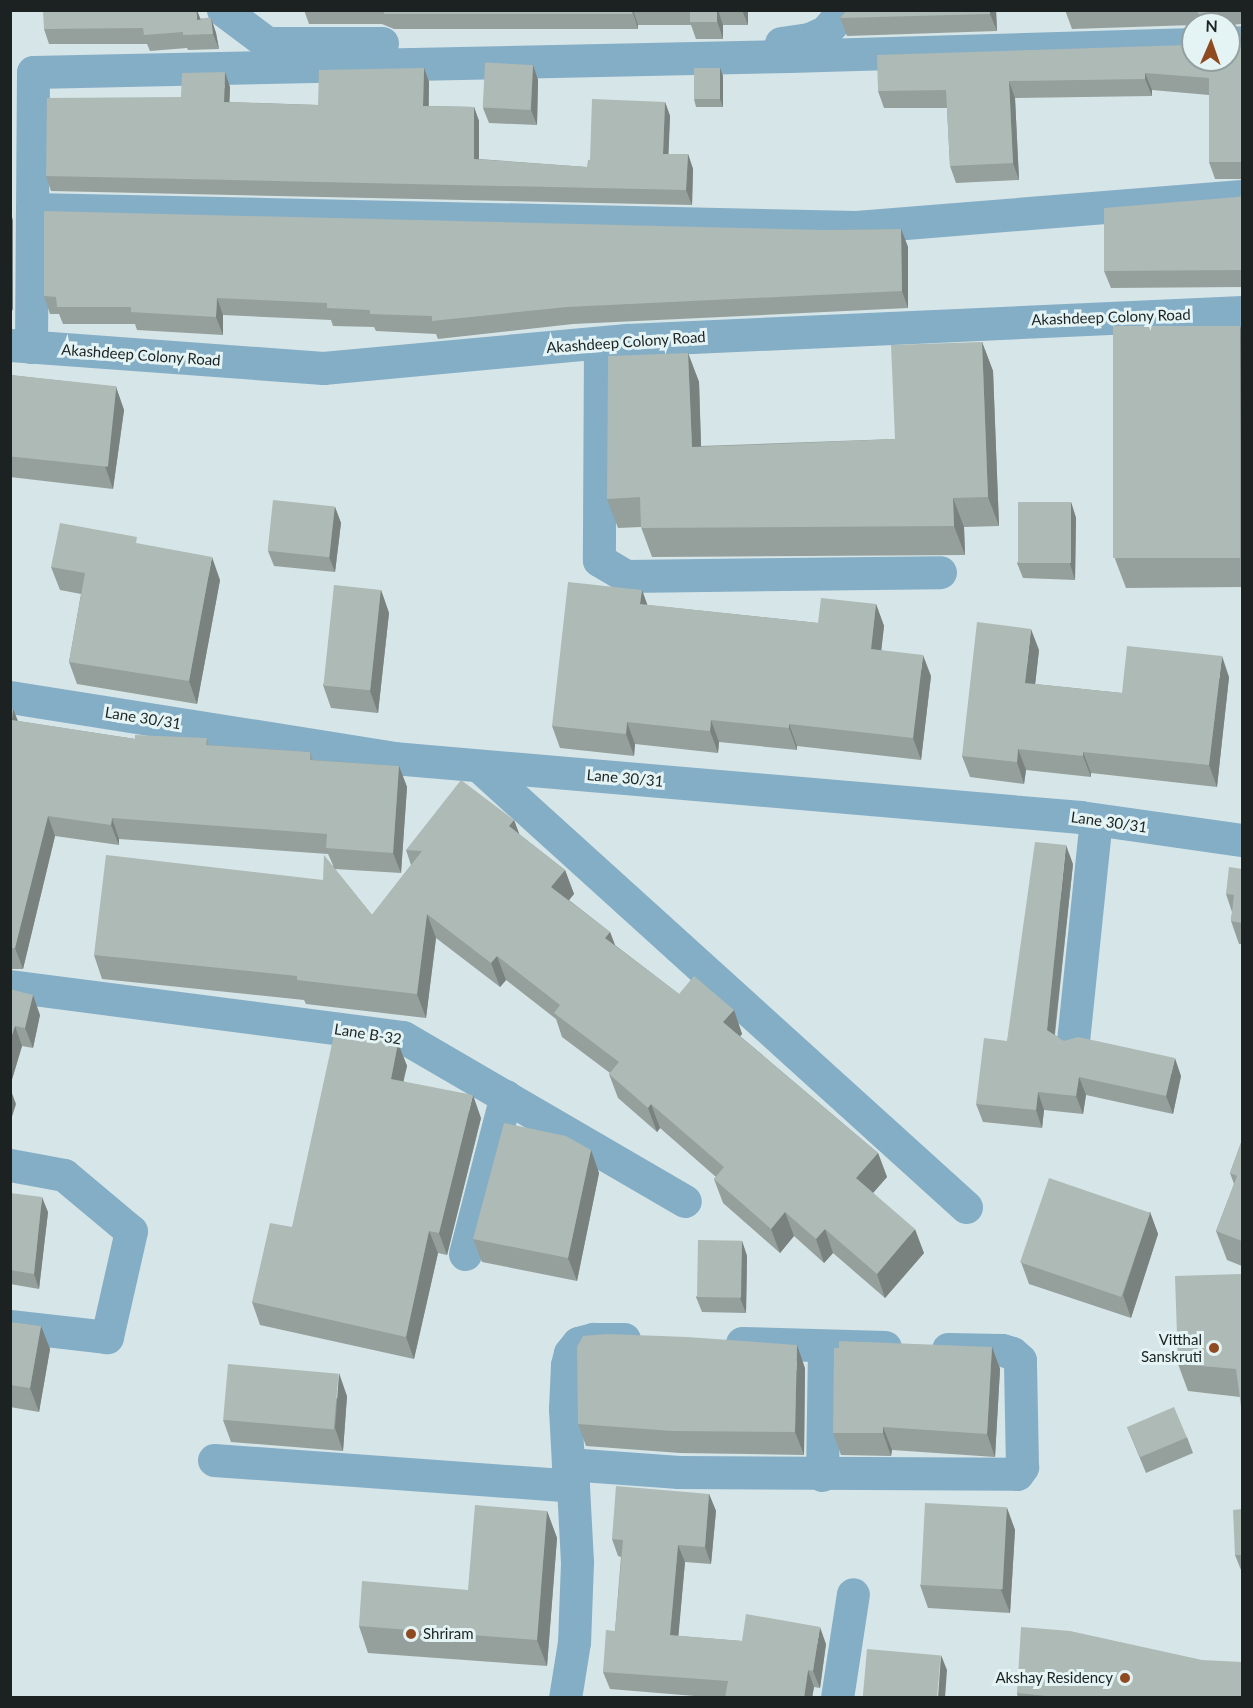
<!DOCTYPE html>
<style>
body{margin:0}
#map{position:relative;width:1253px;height:1708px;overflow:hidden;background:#d6e5e7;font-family:Lato,sans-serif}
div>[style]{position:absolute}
.minor>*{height:33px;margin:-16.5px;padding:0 16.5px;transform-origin:16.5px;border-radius:16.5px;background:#84adc6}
.wall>*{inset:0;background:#95a09c}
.shaded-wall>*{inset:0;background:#79827f}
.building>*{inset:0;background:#adbab5;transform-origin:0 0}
.dots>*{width:16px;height:16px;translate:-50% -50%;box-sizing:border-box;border:3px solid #e4f3f4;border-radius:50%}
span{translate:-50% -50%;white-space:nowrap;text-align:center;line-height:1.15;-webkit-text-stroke:6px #e4f3f4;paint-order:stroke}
.street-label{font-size:15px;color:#1c2222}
.poi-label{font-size:15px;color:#1c2222}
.right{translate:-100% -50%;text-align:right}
.left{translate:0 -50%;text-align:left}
.frame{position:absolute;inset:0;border:12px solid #1c2222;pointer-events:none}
.north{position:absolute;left:1181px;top:12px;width:60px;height:60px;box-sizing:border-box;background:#e4f3f4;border:2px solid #949fa0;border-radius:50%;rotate:2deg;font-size:16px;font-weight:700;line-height:24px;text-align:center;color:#1c2222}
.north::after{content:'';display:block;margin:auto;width:21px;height:27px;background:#904a21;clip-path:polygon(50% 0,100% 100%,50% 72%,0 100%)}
</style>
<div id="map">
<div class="minor">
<div style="left:223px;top:10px;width:55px;rotate:36.9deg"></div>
<div style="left:267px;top:43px;width:115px"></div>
<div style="left:781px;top:43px;width:28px;rotate:-8deg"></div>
<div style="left:809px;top:39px;width:17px;rotate:-24deg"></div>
<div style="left:825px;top:32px;width:29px;rotate:-49deg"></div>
<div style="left:1229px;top:43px;width:13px;rotate:-4deg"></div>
<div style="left:1193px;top:44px;width:404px;rotate:178.3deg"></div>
<div style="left:789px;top:56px;width:756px;rotate:178.79deg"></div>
<div style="left:33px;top:72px;width:137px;rotate:90.4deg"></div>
<div style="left:32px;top:209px;width:824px;rotate:1.25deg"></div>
<div style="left:856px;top:227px;width:387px;rotate:-4.6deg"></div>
<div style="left:600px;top:343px;width:217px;rotate:90.3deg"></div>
<div style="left:599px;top:560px;width:31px;rotate:31deg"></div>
<div style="left:626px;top:576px;width:314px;rotate:-0.7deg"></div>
<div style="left:10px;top:345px;width:314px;rotate:4.2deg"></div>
<div style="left:323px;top:368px;width:305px;rotate:-5.3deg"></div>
<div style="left:627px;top:340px;width:616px;rotate:-2.61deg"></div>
<div style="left:31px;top:347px;width:138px;rotate:-89.6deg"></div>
<div style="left:10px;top:697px;width:388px;rotate:9deg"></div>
<div style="left:393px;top:758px;width:690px;rotate:4.91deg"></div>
<div style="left:1080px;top:817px;width:164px;rotate:8.1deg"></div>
<div style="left:479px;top:766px;width:657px;rotate:42.16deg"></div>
<div style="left:10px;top:986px;width:396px;rotate:7.4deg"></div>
<div style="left:403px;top:1037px;width:326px;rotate:30.2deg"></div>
<div style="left:1073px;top:1041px;width:222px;rotate:-84.1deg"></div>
<div style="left:10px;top:1165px;width:55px;rotate:10.5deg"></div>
<div style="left:64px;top:1175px;width:87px;rotate:39.9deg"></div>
<div style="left:131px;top:1231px;width:109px;rotate:102.8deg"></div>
<div style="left:107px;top:1337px;width:98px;rotate:-173.5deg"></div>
<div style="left:465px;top:1254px;width:163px;rotate:-75.5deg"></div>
<div style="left:742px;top:1343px;width:143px;rotate:1.6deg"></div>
<div style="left:214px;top:1460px;width:360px;rotate:4.1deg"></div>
<div style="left:573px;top:1486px;width:76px;rotate:87deg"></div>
<div style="left:577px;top:1562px;width:80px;rotate:92.1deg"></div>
<div style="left:574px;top:1642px;width:57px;rotate:99.1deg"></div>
<div style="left:568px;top:1464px;width:111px;rotate:4.1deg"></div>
<div style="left:679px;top:1472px;width:338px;rotate:0.3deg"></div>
<div style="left:1017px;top:1474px;width:9px;rotate:-54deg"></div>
<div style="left:1022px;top:1467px;width:107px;rotate:-91.1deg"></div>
<div style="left:1020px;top:1360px;width:11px;rotate:-139deg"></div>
<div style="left:1012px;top:1353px;width:10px;rotate:-163deg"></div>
<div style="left:1002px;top:1350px;width:54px;rotate:-178.9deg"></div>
<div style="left:822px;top:1475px;width:129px;rotate:-89.1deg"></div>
<div style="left:573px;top:1486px;width:23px;rotate:-103deg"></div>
<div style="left:568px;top:1464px;width:55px;rotate:-93.1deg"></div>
<div style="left:565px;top:1409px;width:44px;rotate:-87.4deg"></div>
<div style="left:567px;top:1365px;width:12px;rotate:-76deg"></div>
<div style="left:570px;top:1353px;width:13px;rotate:-51deg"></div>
<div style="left:578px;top:1343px;width:16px;rotate:-15deg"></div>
<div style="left:593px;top:1339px;width:31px"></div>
<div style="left:837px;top:1698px;width:105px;rotate:-81.3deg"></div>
</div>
<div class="wall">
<div style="clip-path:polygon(304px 10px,748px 10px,748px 25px,723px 25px,723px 39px,696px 39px,691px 25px,638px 25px,638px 29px,394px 29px,382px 24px,309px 24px)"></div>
<div style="clip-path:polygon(847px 10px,996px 10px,997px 31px,847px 36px,840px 18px)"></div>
<div style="clip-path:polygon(1065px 10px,1242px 10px,1242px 24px,1229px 25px,1229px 24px,1193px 24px,1193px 25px,1072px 29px)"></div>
<div style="clip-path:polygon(211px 18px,216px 33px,219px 49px,188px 50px,187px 48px,150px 51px,147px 44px,49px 44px,44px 29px)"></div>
<div style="clip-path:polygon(1242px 41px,1242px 179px,1215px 179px,1209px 162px,1209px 95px,1152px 90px,1152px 96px,1015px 98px,1019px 180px,956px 183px,950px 166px,947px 108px,884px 108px,878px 91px,1187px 45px,1193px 60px)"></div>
<div style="clip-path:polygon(533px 65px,538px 80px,537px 125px,489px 123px,483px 108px)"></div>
<div style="clip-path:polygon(424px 68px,429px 82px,429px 106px,474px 107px,479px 121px,479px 159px,587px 167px,590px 160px,665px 102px,670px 116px,668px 154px,688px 154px,693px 169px,692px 205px,51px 191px,46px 176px,181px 97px,230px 87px,229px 102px,318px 105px)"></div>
<div style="clip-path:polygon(720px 68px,723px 76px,723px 107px,696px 107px,694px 99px)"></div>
<div style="clip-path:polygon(1242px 196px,1242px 287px,1111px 288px,1104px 271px,1237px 197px)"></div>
<div style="clip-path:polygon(901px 229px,908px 247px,908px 308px,573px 324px,438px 339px,436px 334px,376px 331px,374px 327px,333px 326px,331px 320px,223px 315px,223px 335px,137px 330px,135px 324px,63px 324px,59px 314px,50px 314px,44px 296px,827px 230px)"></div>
<div style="clip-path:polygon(1242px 333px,1242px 587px,1126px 588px,1115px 559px)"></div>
<div style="clip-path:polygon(982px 342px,993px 371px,999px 526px,964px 527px,965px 555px,652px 557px,641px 527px,618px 528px,607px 499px,688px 353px,699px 382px,701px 446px,895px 439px)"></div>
<div style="clip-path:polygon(10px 375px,116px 387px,124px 410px,113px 489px,10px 477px)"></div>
<div style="clip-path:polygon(1071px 502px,1076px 518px,1075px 580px,1023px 578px,1017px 563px)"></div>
<div style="clip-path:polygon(335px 507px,341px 523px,335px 572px,274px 566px,268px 551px)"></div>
<div style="clip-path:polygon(139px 544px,220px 580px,197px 704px,77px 684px,69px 662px,81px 594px,60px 590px,51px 567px)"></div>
<div style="clip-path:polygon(381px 590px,389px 613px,378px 713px,331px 708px,323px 685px)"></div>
<div style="clip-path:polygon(642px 590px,647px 605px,818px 623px,876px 604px,884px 626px,881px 650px,931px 676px,921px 760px,797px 746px,797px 750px,719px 742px,718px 753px,635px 744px,634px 756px,560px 748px,552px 726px)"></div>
<div style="clip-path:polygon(1039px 650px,1035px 684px,1122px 693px,1229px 677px,1217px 787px,1091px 773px,1091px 777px,1026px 770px,1024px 784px,970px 777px,962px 756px)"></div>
<div style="clip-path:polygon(10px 709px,13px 709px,18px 721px,135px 739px,207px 738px,209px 745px,310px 752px,313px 760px,399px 766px,407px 787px,401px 873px,335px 869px,372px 915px,411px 865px,406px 850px,514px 820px,519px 834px,565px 870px,574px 894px,569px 900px,610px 932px,615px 945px,679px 994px,734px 1010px,742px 1034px,740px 1036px,878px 1153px,887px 1177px,873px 1193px,924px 1253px,885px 1298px,833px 1253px,824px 1263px,794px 1236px,780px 1253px,723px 1203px,714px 1179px,716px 1177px,660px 1128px,657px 1132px,618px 1098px,609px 1074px,610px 1073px,562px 1037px,556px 1019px,506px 980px,500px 987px,436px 938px,426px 1018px,306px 1004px,304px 1000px,102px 979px,94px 955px,323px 880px,333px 865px,328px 854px,119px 839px,119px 845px,55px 836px,23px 969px,10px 969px)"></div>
<div style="clip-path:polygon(1073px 864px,1055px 1035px,1064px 1041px,1181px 1076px,1173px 1114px,1086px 1095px,1083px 1114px,1044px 1110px,1042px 1128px,983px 1122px,976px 1104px,1007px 1041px)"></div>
<div style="clip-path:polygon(1242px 869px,1242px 944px,1239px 944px,1231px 921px,1232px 912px,1226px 894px)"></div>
<div style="clip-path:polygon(10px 989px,40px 1015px,33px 1048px,22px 1046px,10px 1086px)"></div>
<div style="clip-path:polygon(398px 1043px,407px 1066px,403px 1081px,481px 1118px,447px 1255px,438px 1253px,414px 1359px,260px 1325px,252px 1302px,292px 1227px)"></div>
<div style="clip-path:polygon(1242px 1140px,1242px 1266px,1227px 1260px,1216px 1231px,1234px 1184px,1230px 1173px)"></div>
<div style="clip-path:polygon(591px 1150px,599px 1173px,577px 1281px,482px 1262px,473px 1239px)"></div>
<div style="clip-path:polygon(10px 1193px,48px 1212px,39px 1289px,10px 1284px)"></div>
<div style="clip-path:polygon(1150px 1212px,1158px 1234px,1131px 1318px,1029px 1284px,1021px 1262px)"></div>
<div style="clip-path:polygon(742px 1241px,747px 1256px,746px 1313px,702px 1312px,696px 1297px)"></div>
<div style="clip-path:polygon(1242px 1274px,1240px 1397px,1188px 1391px,1178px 1364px)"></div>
<div style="clip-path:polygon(10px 1322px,41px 1326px,50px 1349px,39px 1412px,10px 1407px)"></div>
<div style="clip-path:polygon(992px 1347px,1000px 1369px,995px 1457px,892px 1450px,891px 1456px,841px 1455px,833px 1433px)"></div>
<div style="clip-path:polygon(805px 1368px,804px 1455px,680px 1453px,586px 1446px,578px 1424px)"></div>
<div style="clip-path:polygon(347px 1396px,343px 1451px,231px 1442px,223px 1420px)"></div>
<div style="clip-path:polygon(1127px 1427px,1187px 1437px,1193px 1453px,1146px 1473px)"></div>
<div style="clip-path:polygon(709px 1494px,716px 1511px,711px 1564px,685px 1562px,678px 1636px,742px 1641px,826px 1644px,820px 1688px,814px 1687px,812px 1698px,719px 1698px,610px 1689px,603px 1672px,615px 1631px,621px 1557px,618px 1556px,612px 1539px)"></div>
<div style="clip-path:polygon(1007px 1508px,1015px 1530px,1010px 1613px,928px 1608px,920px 1585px)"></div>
<div style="clip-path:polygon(1242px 1509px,1242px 1570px,1241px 1570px,1235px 1555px)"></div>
<div style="clip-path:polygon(547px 1511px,557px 1538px,547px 1666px,368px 1653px,359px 1626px,468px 1590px)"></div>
<div style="clip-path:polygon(1202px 1660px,1242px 1698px,1018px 1698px,1017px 1693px)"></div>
</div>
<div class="shaded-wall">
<div style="clip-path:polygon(196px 10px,197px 10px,202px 23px,202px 35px,197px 20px)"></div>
<div style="clip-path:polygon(632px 10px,633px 10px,638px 25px,638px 29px)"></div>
<div style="clip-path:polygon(717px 10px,718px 10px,723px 25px,723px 39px,717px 21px)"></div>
<div style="clip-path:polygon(742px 10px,748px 10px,748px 25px)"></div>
<div style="clip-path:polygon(990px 10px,996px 10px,997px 31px,990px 14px)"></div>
<div style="clip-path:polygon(1213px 10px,1218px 24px,1205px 24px,1205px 23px)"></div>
<div style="clip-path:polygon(211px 18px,216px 33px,219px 49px,213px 34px)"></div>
<div style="clip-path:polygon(533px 65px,538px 80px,537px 125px,531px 110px)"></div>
<div style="clip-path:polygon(424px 68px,429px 82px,428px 120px,423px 106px)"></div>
<div style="clip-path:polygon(720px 68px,723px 76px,723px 107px,720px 99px)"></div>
<div style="clip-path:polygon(225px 72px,230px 87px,229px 116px,224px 102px)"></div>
<div style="clip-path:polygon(1145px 73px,1152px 90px,1152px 96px,1145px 79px)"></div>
<div style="clip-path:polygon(1009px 81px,1015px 98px,1019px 180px,1013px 163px)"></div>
<div style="clip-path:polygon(665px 102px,670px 116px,668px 168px,663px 154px)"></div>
<div style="clip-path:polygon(474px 107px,479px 121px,479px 173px,474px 159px)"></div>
<div style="clip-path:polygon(688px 154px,693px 169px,692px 205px,686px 190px)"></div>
<div style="clip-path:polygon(10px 212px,13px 220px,13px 311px,10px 305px)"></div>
<div style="clip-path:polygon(901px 229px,908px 247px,908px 308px,902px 291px)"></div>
<div style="clip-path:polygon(217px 298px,223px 315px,223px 335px,216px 317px)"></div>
<div style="clip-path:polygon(1240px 326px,1242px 333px,1242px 558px)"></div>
<div style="clip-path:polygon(982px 342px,993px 371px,999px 526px,988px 497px)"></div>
<div style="clip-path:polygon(688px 353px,699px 382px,702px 476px,692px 447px)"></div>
<div style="clip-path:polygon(116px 387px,124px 410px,113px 489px,105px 466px)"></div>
<div style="clip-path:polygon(953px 498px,964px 527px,965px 555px,954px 526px)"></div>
<div style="clip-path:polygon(1071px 502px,1076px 518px,1075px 580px,1070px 564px)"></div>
<div style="clip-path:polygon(335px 507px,341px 523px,335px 572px,329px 557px)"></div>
<div style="clip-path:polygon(212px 557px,220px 580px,197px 704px,189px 681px)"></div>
<div style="clip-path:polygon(381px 590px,389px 613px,378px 713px,370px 691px)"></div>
<div style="clip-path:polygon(642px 590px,650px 612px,640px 604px)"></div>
<div style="clip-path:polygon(876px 604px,884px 626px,879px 671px,871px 649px)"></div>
<div style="clip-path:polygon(1031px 629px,1039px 650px,1033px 704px,1025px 683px)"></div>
<div style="clip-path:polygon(923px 655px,931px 676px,921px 760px,913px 738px)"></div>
<div style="clip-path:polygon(1222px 656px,1229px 677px,1217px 787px,1209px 765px)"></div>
<div style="clip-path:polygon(13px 709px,21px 729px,12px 720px)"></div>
<div style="clip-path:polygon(711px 720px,719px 742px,718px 753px,710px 731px)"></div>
<div style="clip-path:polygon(627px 722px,635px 744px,634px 756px,626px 734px)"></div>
<div style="clip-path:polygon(789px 724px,797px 746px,797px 750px,789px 728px)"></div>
<div style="clip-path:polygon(1018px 749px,1026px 770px,1024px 784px,1017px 762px)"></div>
<div style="clip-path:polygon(1083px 752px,1091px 773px,1091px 777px,1083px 756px)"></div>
<div style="clip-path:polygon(399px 766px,407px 787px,401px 873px,393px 853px)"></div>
<div style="clip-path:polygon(48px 816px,55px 836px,23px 969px,15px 948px)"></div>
<div style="clip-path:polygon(112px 818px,119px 839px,119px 845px,111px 825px)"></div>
<div style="clip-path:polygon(514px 820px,523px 844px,509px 826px)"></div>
<div style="clip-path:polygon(1066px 845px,1073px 864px,1053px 1048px,1047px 1030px)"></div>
<div style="clip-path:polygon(565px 870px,574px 894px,560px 911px,551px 887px)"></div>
<div style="clip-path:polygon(427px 914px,436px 938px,426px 1018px,417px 994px)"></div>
<div style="clip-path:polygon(610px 932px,619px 956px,605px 938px)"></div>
<div style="clip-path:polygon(497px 956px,506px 980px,500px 987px,491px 963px)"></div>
<div style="clip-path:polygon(33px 995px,40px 1015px,33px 1048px,25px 1028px)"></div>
<div style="clip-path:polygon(734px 1010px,742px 1034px,732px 1046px,723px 1022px)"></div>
<div style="clip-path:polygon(15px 1026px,22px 1046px,10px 1086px,10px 1041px)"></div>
<div style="clip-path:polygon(398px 1043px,407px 1066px,399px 1101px,391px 1079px)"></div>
<div style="clip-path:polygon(1175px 1058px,1181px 1076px,1173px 1114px,1166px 1096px)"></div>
<div style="clip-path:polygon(1079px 1077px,1086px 1095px,1083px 1114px,1076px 1096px)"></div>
<div style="clip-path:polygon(10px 1088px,16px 1104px,10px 1123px)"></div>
<div style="clip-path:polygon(1038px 1092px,1044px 1110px,1042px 1128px,1036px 1110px)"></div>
<div style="clip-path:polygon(473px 1095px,481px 1118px,447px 1255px,439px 1233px)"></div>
<div style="clip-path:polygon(651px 1104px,660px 1128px,657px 1132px,648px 1108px)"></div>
<div style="clip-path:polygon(591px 1150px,599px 1173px,577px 1281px,568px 1258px)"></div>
<div style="clip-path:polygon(878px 1153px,887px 1177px,865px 1202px,856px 1178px)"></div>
<div style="clip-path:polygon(42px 1197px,48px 1212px,39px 1289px,34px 1274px)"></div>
<div style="clip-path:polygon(785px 1212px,794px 1236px,780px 1253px,771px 1229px)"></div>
<div style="clip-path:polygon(1150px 1212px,1158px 1234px,1131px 1318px,1123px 1295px)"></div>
<div style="clip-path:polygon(825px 1229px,833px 1253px,824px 1263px,816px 1239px)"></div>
<div style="clip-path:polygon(915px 1229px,924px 1253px,885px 1298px,877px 1274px)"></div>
<div style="clip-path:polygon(429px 1231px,438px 1253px,414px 1359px,406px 1337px)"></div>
<div style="clip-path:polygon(742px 1241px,747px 1256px,746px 1313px,740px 1298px)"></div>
<div style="clip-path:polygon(41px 1326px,50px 1349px,39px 1412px,30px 1388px)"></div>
<div style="clip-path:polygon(797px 1345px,805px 1368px,804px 1455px,795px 1432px)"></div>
<div style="clip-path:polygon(992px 1347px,1000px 1369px,995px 1457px,987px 1434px)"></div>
<div style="clip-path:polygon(339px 1373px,347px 1396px,343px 1451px,335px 1428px)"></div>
<div style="clip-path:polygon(883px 1427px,892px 1450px,891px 1456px,883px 1433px)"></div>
<div style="clip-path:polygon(709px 1494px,716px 1511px,711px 1564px,705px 1547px)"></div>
<div style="clip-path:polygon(1007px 1508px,1015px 1530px,1010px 1613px,1001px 1590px)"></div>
<div style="clip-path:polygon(547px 1511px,557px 1538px,547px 1666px,537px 1640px)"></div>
<div style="clip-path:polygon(678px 1545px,685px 1562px,677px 1652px,670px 1635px)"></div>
<div style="clip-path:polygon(820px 1627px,826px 1644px,820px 1688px,813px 1671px)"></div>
<div style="clip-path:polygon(941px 1655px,947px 1670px,945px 1698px,938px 1698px)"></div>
<div style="clip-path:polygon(808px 1670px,814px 1687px,812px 1698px,804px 1698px)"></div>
</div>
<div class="building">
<div style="clip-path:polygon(43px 10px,196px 10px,197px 20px,211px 18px,213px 34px,183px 35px,183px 32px,144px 35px,143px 28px,44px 29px)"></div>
<div style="left:384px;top:10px;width:248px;height:4px"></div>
<div style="left:690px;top:10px;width:27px;height:12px"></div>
<div style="clip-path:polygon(847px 10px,990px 10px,990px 14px,840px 18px)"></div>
<div style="clip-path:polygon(1065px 10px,1100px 10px,1065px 12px)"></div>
<div style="clip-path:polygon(1196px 10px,1212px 10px,1205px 23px)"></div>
<div style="clip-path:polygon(1242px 41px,1242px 162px,1209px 162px,1209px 78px,1145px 73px,1145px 79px,1009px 81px,1013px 163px,950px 166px,946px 90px,878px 91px,877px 55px,1187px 45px,1193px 44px,1193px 60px,1229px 60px,1229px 44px)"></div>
<div style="left:533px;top:65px;width:45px;height:48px;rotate:93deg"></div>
<div style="clip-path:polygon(424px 68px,423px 106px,474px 107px,474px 159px,587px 167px,588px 160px,590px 160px,592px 99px,665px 102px,663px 154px,688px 154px,686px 190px,46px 176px,47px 98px,181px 97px,182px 73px,225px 72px,224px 102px,318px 105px,319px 70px)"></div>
<div style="left:720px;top:68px;width:31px;height:26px;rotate:90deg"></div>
<div style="clip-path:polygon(1242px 196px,1242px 270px,1104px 271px,1104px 208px,1237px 197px)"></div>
<div style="clip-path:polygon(44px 211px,827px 230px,901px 229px,902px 291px,567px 307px,432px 321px,432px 316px,370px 314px,370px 310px,327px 308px,327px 303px,217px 298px,216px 317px,131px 312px,131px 307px,57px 307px,56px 297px,44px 296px)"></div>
<div style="left:1240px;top:326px;width:232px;height:127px;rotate:90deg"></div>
<div style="clip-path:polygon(982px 342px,988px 497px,953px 498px,954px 526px,641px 528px,640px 497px,607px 499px,608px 356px,688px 353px,692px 447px,777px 444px,895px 439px,891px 345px)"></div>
<div style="left:10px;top:375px;width:107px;height:81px;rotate:6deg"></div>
<div style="left:273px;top:500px;width:62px;height:51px;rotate:6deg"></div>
<div style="left:1018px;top:502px;width:53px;height:61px"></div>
<div style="clip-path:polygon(60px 523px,137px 537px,136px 543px,212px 557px,189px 681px,69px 662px,85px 573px,51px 567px)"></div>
<div style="clip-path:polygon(568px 582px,642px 590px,640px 604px,818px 623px,821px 598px,876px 604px,871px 649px,923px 655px,913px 738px,789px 724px,789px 728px,711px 720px,710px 731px,627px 722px,626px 734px,552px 726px)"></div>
<div style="left:334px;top:585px;width:47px;height:101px;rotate:6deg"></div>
<div style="clip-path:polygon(977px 622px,1031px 629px,1025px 683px,1122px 693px,1127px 646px,1222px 656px,1209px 765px,1083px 752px,1083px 756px,1018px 749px,1017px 762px,962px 756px)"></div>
<div style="clip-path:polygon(10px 709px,13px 709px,12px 720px,135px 739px,135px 735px,207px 738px,206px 745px,310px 752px,310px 760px,399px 766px,393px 853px,326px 848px,327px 834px,112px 818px,111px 825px,48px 816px,15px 948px,10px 948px)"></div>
<div style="clip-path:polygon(461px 780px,514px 820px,509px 826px,565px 870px,551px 887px,610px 932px,605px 938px,679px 994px,694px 976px,734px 1010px,723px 1022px,878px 1153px,856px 1178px,915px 1229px,877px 1274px,825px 1229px,816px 1239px,785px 1212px,771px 1229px,714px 1179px,724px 1167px,651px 1104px,648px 1108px,609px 1074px,619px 1062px,554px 1013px,560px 1005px,497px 956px,491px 963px,427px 914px,417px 994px,297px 980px,297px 976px,94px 955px,106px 855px,323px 880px,324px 855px,372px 915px,422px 851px,406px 850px)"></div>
<div style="clip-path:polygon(1035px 842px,1066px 845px,1047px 1030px,1064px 1041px,1078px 1037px,1175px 1058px,1166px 1096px,1079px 1077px,1076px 1096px,1038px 1092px,1036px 1110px,976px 1104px,984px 1038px,1007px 1041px)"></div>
<div style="clip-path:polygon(1229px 867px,1242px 869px,1242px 923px,1231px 921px,1234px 895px,1226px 894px)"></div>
<div style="clip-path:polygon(10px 989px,33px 995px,25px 1028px,15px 1026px,10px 1041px)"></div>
<div style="clip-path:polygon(335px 1030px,398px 1043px,391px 1079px,473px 1095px,439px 1233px,429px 1231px,406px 1337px,252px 1302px,270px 1223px,292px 1227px)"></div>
<div style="clip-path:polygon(504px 1123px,566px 1136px,591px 1150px,568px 1258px,473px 1239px)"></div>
<div style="clip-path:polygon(1242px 1140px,1242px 1241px,1216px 1231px,1237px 1176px,1230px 1173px)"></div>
<div style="left:1049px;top:1178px;width:107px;height:89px;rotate:19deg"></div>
<div style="clip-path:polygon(10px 1193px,42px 1197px,34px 1274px,10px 1270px)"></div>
<div style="left:698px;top:1240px;width:44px;height:57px;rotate:1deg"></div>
<div style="clip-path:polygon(1242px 1274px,1242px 1414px,1236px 1369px,1178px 1364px,1175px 1276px)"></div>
<div style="clip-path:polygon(10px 1322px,41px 1326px,30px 1388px,10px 1385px)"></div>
<div style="clip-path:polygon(607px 1334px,687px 1337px,797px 1345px,795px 1432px,672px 1431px,578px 1424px,577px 1347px,583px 1336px)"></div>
<div style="clip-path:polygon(839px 1341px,992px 1347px,987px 1434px,883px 1427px,883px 1433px,833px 1433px,834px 1348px,839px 1348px)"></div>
<div style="left:228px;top:1364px;width:111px;height:56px;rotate:5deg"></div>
<div style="left:1174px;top:1407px;width:33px;height:51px;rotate:67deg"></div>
<div style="clip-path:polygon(616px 1486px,709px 1494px,705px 1547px,678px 1545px,670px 1635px,742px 1641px,746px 1614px,820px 1627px,813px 1671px,808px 1670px,804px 1698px,725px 1698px,728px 1681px,603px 1672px,606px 1630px,615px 1631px,623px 1540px,612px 1539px)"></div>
<div style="left:925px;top:1503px;width:82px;height:82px;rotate:3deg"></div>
<div style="clip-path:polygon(475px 1505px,547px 1511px,537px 1640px,359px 1626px,362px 1581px,468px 1590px)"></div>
<div style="clip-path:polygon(1242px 1509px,1242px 1555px,1235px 1555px,1233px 1510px)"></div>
<div style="clip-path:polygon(1021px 1627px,1070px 1631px,1202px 1660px,1242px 1662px,1242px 1698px,1066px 1698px,1017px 1693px)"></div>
<div style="left:867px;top:1649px;width:74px;height:49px;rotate:5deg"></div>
</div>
<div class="dots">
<div style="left:1214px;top:1348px;background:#904a21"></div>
<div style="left:411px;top:1634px;background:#904a21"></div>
<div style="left:1125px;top:1678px;background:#904a21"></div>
</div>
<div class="street-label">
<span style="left:1111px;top:317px;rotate:-2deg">Akashdeep Colony Road</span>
<span style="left:626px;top:342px;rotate:-4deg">Akashdeep Colony Road</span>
<span style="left:141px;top:355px;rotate:4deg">Akashdeep Colony Road</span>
<span style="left:143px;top:718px;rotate:9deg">Lane 30/31</span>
<span style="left:625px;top:778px;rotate:5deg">Lane 30/31</span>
<span style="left:1109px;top:822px;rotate:8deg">Lane 30/31</span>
<span style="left:368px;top:1034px;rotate:9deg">Lane B-32</span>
</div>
<div class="poi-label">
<span class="right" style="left:1202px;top:1348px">Vitthal<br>Sanskruti</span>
<span class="left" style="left:423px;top:1634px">Shriram</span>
<span class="right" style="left:1113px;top:1678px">Akshay Residency</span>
</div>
<div class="frame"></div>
<div class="north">N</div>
</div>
